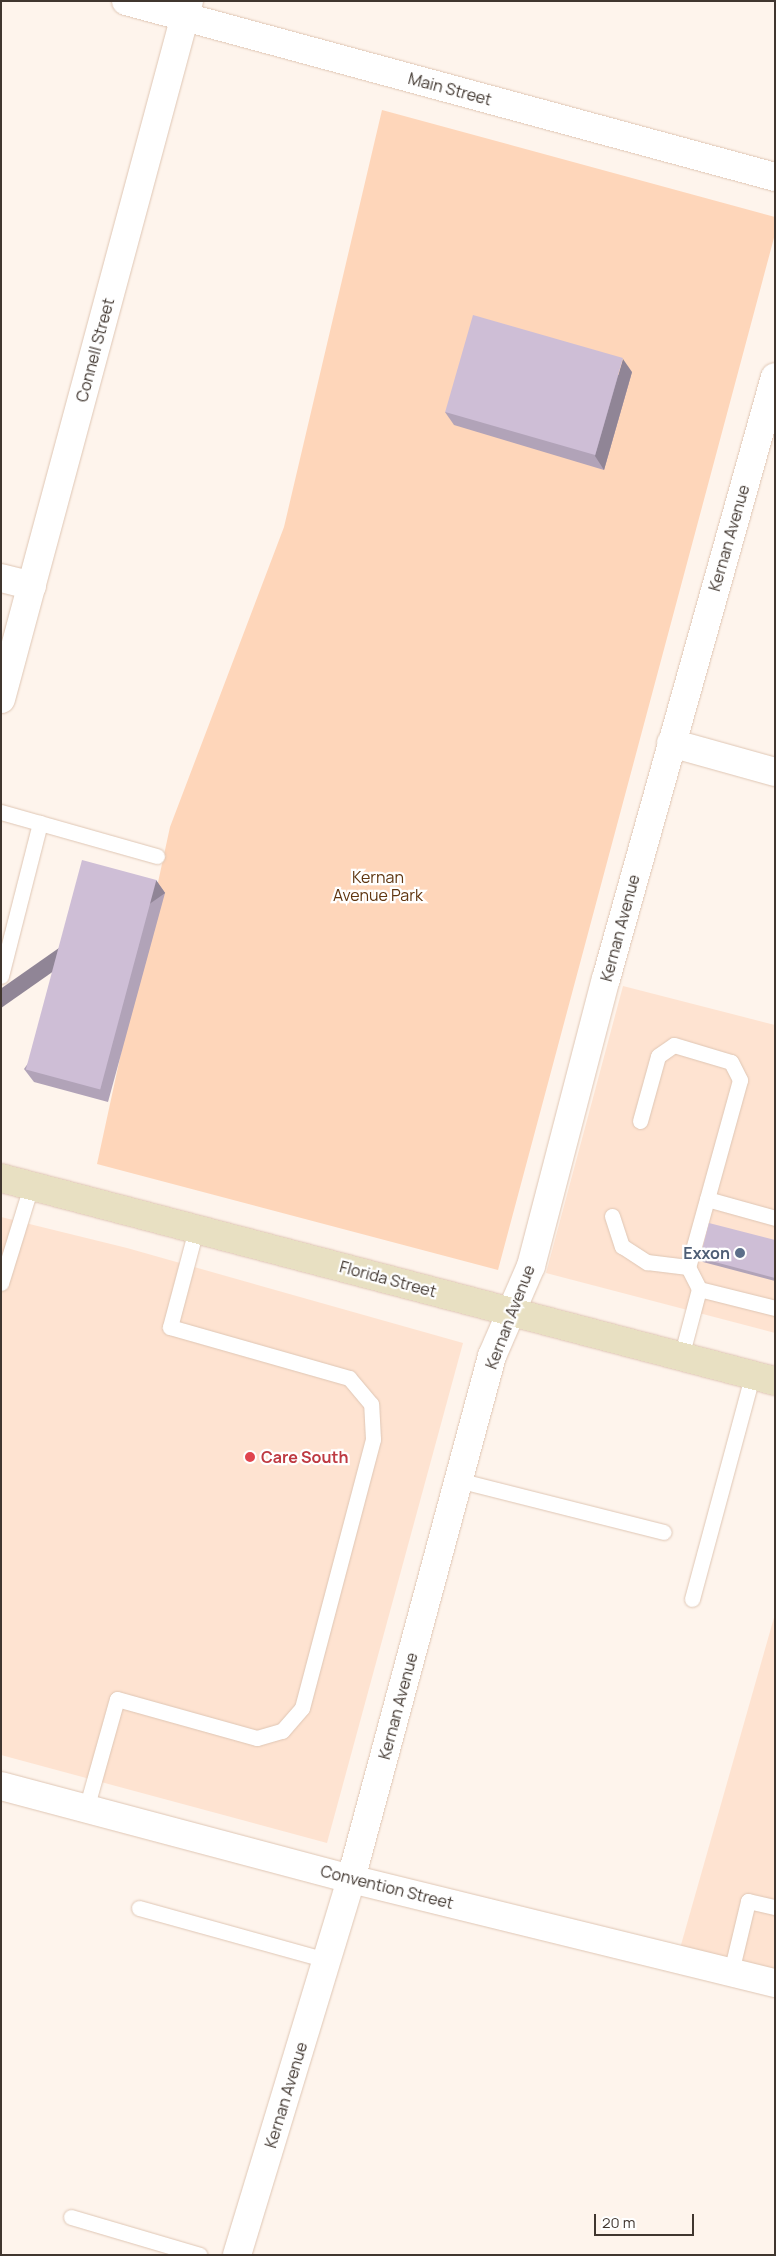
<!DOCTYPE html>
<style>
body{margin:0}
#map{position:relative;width:776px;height:2256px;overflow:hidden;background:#fef4ec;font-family:Manrope,sans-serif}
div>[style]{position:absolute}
.built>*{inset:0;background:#fee3d1}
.green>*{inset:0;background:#fed6ba}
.roads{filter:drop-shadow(0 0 1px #dfc6b4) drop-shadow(0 0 1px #dfc6b4)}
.service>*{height:15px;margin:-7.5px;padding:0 7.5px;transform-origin:7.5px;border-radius:7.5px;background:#fff}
.minor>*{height:28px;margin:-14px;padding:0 14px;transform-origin:14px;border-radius:14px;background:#fff}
.secondary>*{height:28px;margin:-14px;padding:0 14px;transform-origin:14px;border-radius:14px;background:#e8e0c2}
.wall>*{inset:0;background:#b1a3b8}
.shaded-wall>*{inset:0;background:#908596;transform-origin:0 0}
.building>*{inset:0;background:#cebed6;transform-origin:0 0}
.dots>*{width:14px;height:14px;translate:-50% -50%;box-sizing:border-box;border:2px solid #fff;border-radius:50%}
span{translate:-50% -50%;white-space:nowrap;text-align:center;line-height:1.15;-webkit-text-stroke:4.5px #fff;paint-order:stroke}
.street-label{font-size:16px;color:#40362f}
.park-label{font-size:16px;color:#5f350f}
.service-label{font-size:16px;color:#4e5e75;font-weight:700}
.right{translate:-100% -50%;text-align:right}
.health-label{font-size:16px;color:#be3a42;font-weight:700}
.left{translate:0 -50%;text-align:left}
.frame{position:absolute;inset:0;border:2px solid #40362f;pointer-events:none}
.scale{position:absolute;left:594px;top:2214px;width:100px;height:22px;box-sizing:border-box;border:2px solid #40362f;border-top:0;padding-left:6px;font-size:15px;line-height:18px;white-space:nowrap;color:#40362f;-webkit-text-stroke:4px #fff;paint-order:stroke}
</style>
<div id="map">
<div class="built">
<div style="clip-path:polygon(623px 986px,775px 1025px,775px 1333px,546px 1273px)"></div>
<div style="clip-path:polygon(1px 1217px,127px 1248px,463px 1343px,327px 1843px,1px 1755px)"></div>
<div style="clip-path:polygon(775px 1614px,775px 1983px,677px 1959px)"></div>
</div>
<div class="green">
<div style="clip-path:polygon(382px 110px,775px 217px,775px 234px,498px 1270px,97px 1164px,170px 827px,284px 527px)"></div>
</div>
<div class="roads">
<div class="service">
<div style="left:1px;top:812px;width:162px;rotate:15.8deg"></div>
<div style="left:1px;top:976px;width:158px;rotate:-75.7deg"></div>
<div style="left:640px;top:1121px;width:67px;rotate:-74.5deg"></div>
<div style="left:658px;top:1056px;width:19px;rotate:-35deg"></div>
<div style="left:674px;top:1045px;width:59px;rotate:16.6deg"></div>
<div style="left:731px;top:1062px;width:20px;rotate:63deg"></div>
<div style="left:740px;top:1080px;width:194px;rotate:105.5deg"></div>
<div style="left:688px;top:1267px;width:25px;rotate:63deg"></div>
<div style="left:699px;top:1289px;width:70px;rotate:104.8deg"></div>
<div style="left:707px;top:1199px;width:71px;rotate:15.6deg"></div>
<div style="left:612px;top:1216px;width:32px;rotate:72deg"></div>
<div style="left:622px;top:1246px;width:30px;rotate:33deg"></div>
<div style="left:647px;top:1262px;width:41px;rotate:7deg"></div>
<div style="left:1px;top:1283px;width:102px;rotate:-72.8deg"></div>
<div style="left:699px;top:1289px;width:78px;rotate:14deg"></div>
<div style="left:458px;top:1480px;width:212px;rotate:14.2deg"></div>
<div style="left:692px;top:1599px;width:231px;rotate:-74.9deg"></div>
<div style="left:86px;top:1809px;width:114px;rotate:-74.3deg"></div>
<div style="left:117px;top:1699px;width:145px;rotate:15.6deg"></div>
<div style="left:257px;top:1738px;width:26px;rotate:-16deg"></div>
<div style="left:282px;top:1731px;width:30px;rotate:-49deg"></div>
<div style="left:302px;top:1708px;width:278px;rotate:-75.2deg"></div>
<div style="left:373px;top:1439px;width:35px;rotate:-93deg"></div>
<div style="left:371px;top:1404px;width:34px;rotate:-130deg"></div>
<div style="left:349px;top:1378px;width:186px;rotate:-164.1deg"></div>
<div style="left:170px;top:1327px;width:101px;rotate:-75.1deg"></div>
<div style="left:139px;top:1908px;width:195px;rotate:15.5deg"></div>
<div style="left:731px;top:1972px;width:73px;rotate:-76.5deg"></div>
<div style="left:748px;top:1901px;width:28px;rotate:13deg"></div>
<div style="left:71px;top:2217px;width:134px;rotate:16.4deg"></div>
</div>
<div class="minor">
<div style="left:126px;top:1px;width:672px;rotate:15.17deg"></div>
<div style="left:1px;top:578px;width:32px;rotate:14deg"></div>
<div style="left:1px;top:699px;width:723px;rotate:-74.93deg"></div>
<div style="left:671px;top:743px;width:108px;rotate:15.6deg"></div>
<div style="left:1px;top:1786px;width:362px;rotate:14.9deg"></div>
<div style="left:351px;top:1879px;width:437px;rotate:13.8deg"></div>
<div style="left:237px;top:2255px;width:393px;rotate:-73.1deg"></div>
<div style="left:351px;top:1879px;width:542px;rotate:-74.91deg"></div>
<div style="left:492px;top:1356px;width:98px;rotate:-66.6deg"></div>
<div style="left:531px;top:1266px;width:297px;rotate:-75.4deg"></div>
<div style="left:606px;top:979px;width:625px;rotate:-74.32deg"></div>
</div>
<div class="secondary">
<div style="left:1px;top:1178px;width:800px;rotate:14.7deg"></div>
</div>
</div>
<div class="wall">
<div style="clip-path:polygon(632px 372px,604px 470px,454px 425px,445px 412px)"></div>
<div style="clip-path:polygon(156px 880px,165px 893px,108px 1102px,34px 1082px,24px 1069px)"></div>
<div style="clip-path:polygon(775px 1240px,775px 1281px,703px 1262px,700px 1258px)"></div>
</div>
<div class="shaded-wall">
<div style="clip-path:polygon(623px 359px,632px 372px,604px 470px,595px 456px)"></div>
<div style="left:156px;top:880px;width:16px;height:217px;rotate:55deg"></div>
</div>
<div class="building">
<div style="left:473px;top:315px;width:156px;height:101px;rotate:16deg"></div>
<div style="left:82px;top:860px;width:77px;height:217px;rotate:15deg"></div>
<div style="clip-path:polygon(709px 1223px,775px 1240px,775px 1278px,700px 1258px)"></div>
</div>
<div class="dots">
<div style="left:740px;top:1253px;background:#5c6f8a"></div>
<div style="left:250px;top:1457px;background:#e0444e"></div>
</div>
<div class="street-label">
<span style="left:450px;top:89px;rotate:15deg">Main Street</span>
<span style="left:95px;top:350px;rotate:-75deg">Connell Street</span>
<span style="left:729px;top:538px;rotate:-74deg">Kernan Avenue</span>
<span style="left:620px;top:928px;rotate:-75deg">Kernan Avenue</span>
<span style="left:388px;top:1279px;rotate:15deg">Florida Street</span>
<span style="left:510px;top:1317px;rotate:-69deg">Kernan Avenue</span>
<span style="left:398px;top:1706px;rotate:-75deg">Kernan Avenue</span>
<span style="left:387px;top:1887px;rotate:14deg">Convention Street</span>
<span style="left:286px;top:2095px;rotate:-73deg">Kernan Avenue</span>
</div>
<div class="park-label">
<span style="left:378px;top:886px">Kernan<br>Avenue Park</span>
</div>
<div class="service-label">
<span class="right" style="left:730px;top:1253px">Exxon</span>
</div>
<div class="health-label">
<span class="left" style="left:261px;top:1457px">Care South</span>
</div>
<div class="frame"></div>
<div class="scale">20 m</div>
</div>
